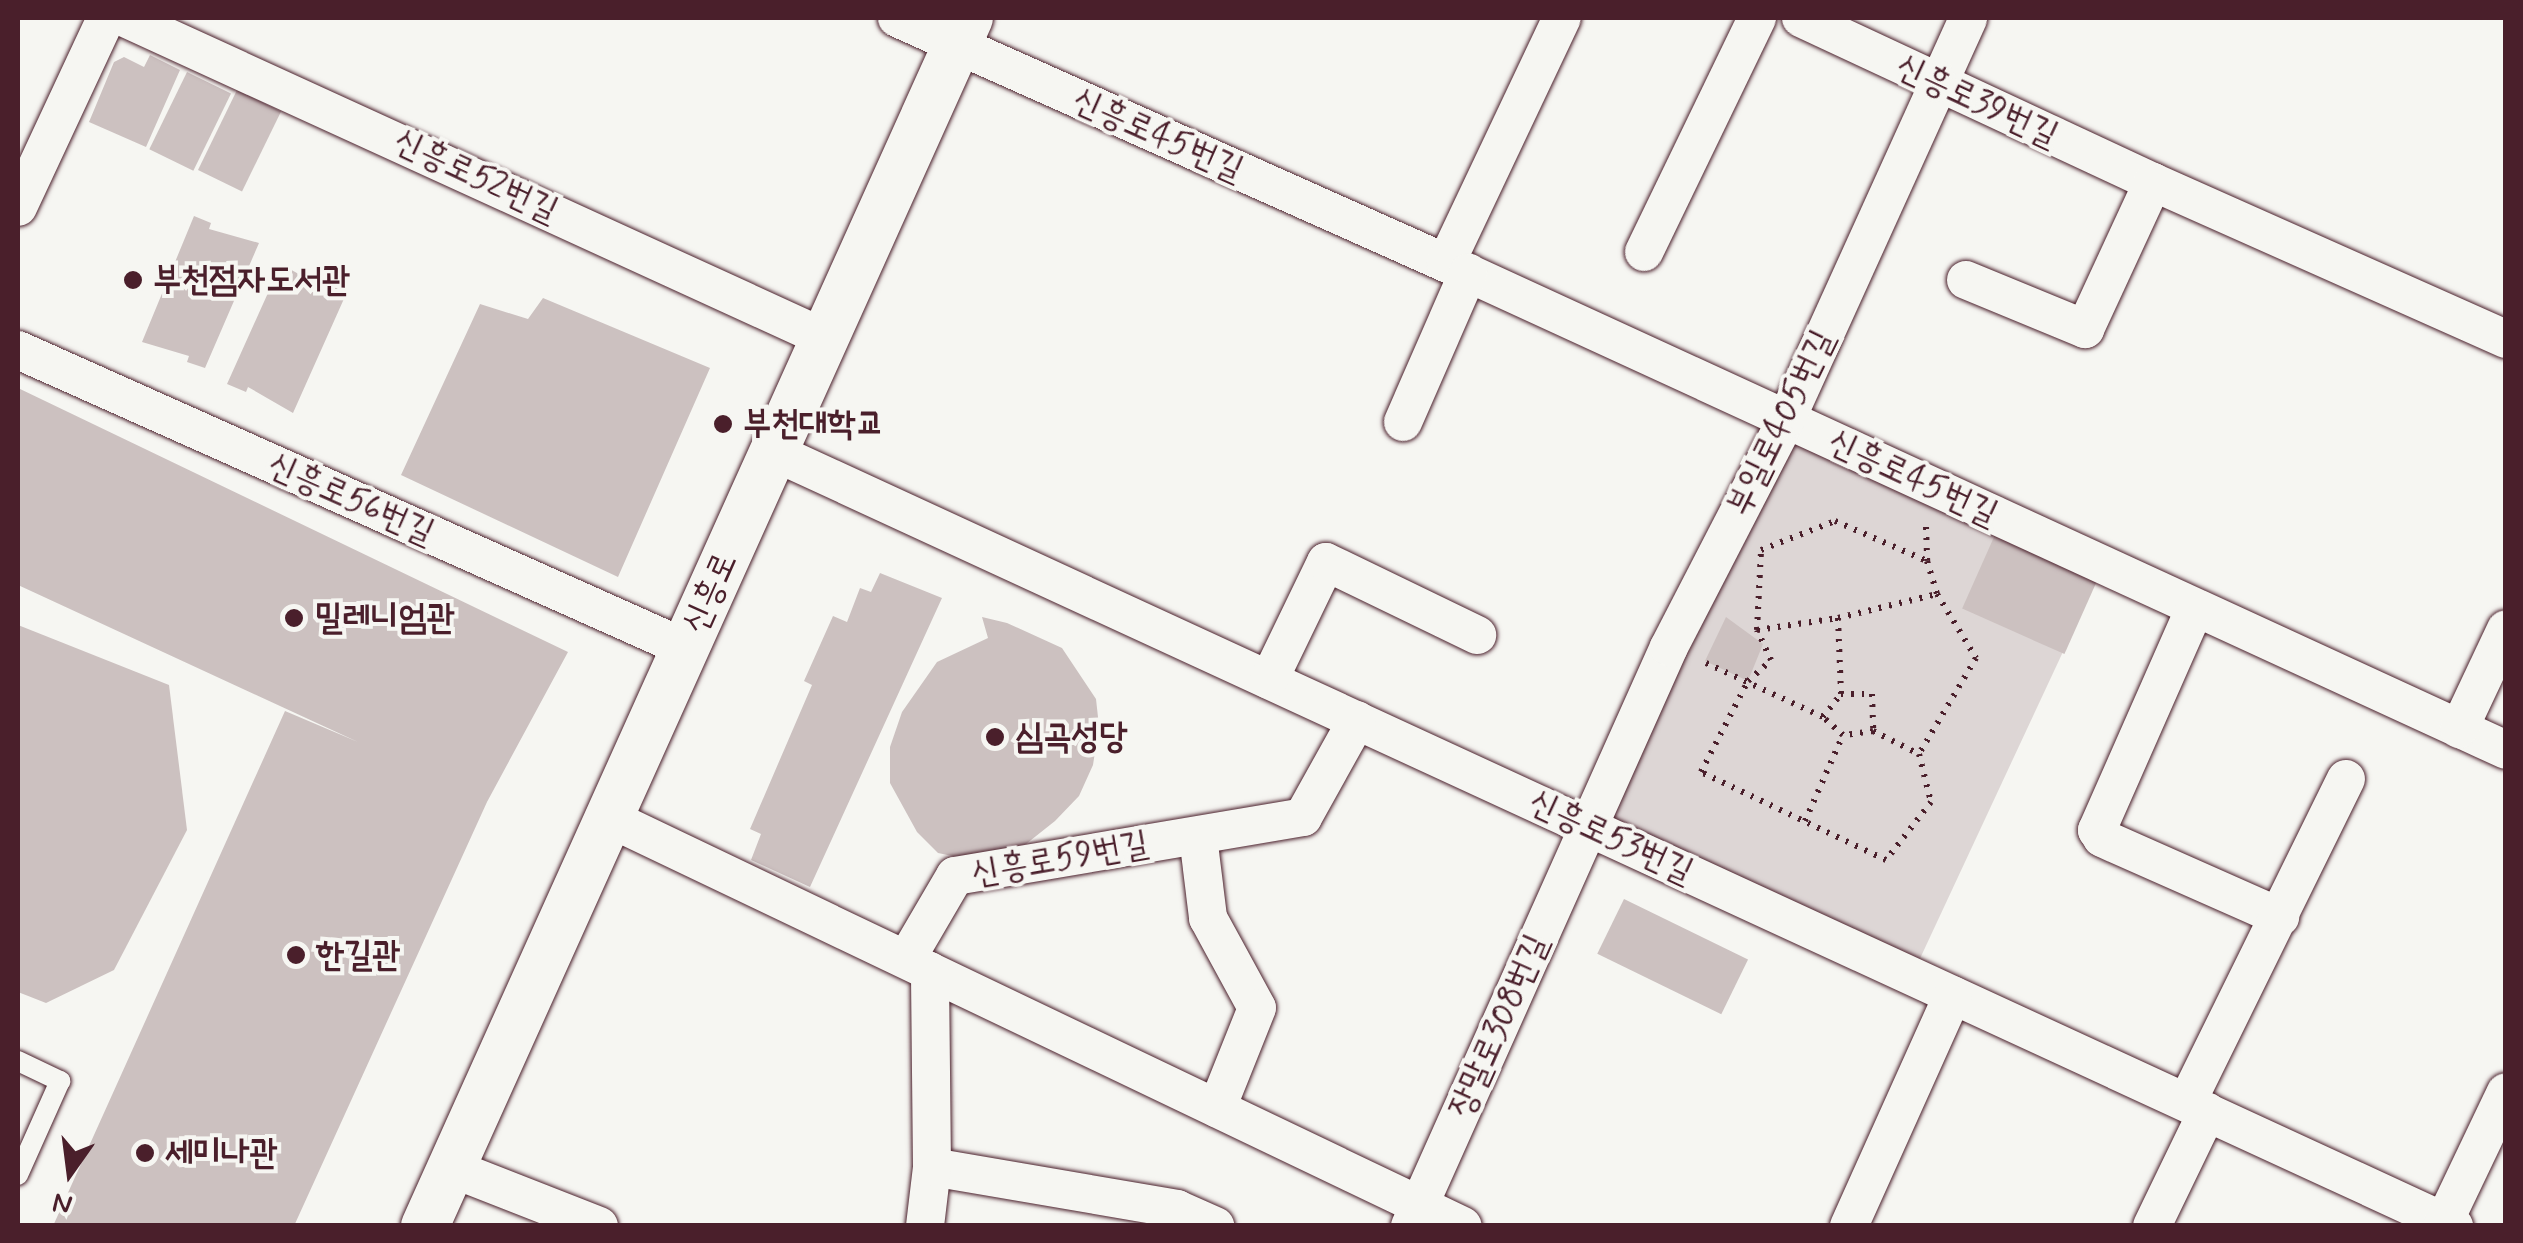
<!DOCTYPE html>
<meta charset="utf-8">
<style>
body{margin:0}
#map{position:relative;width:2523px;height:1243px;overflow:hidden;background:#f6f6f2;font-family:Mynerve,"Poor Story",sans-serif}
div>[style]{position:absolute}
.green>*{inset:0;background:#ddd6d5;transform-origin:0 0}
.building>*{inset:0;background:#ccc1c0;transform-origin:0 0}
.path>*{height:6px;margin-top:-3px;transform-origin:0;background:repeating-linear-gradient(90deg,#4a1f2b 0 2.5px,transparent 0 10.5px)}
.roads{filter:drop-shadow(0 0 2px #4a1f2b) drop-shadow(0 0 2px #4a1f2b)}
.service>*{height:20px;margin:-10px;padding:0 10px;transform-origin:10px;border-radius:10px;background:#f6f6f2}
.minor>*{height:38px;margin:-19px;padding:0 19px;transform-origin:19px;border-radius:19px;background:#f6f6f2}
.tertiary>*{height:48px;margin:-24px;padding:0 24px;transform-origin:24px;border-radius:24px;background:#f6f6f2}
.dots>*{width:28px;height:28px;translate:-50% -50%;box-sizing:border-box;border:5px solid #f6f6f2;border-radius:50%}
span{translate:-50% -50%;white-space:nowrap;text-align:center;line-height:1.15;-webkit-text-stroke:8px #f6f6f2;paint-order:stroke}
.street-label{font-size:35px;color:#4a1f2b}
.poi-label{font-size:35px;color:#4a1f2b;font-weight:700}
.left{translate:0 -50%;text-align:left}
.frame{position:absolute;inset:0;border:20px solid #4a1f2b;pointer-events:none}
.north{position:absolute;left:20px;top:1123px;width:100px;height:100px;-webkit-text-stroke:8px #f6f6f2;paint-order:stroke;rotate:194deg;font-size:28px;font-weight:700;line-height:40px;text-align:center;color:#4a1f2b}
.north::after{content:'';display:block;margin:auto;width:35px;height:45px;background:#4a1f2b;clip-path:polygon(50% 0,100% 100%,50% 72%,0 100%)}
</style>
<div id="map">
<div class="green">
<div style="left:1786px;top:420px;width:349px;height:452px;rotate:25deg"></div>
</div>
<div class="building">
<div style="clip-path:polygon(150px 55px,180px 70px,146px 147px,89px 122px,114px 62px,124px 57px,144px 67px)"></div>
<div style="left:187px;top:72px;width:49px;height:86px;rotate:26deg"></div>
<div style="left:237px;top:90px;width:49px;height:89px;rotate:26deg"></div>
<div style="clip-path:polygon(194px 216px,211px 223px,209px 229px,259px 243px,205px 368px,187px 362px,189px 356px,142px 342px)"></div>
<div style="clip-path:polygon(281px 264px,325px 289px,328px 285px,347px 292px,293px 413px,248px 387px,246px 392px,227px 384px)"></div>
<div style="clip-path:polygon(543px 298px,710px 368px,618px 577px,401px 475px,480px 304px,528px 319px)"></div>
<div style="clip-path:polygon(18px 388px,568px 652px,487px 802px,294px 1226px,53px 1226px,285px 711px,358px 742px,18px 585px)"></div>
<div style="left:2002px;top:519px;width:112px;height:98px;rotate:24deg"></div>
<div style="clip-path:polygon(880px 573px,942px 598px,810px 887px,751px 860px,761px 834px,750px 829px,812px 685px,804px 681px,833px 616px,847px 622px,860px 588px,871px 592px)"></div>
<div style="clip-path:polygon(982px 617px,1007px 623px,1062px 648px,1096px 699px,1099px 726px,1093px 765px,1079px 796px,1055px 821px,1026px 844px,967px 859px,938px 853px,917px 832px,890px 783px,890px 747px,902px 712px,937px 662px,988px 638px)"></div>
<div style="clip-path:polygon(1726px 617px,1763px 644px,1748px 681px,1705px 661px)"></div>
<div style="clip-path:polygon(18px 625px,169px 685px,187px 830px,114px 970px,46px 1003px,18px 992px)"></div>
<div style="left:1624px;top:899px;width:138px;height:61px;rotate:26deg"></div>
</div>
<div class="path">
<div style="left:1835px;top:521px;width:100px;rotate:23.5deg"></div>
<div style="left:1927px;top:561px;width:34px;rotate:73deg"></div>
<div style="left:1937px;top:594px;width:75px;rotate:58.6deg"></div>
<div style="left:1976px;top:658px;width:112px;rotate:120.7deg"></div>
<div style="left:1919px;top:754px;width:49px;rotate:76deg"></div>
<div style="left:1931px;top:802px;width:73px;rotate:127.8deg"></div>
<div style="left:1886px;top:860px;width:205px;rotate:-154.6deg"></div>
<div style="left:1701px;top:772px;width:102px;rotate:-62.7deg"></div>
<div style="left:1748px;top:681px;width:31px;rotate:-42deg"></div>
<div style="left:1771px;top:660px;width:33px;rotate:-115deg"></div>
<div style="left:1757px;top:630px;width:80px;rotate:-87.1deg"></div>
<div style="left:1761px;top:550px;width:79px;rotate:-21.4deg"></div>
<div style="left:1926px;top:527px;width:34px;rotate:88deg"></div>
<div style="left:1838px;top:618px;width:102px;rotate:-13.6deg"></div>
<div style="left:1757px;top:630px;width:82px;rotate:-8.4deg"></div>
<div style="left:1838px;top:618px;width:76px;rotate:87.7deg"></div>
<div style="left:1706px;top:663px;width:129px;rotate:24.8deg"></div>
<div style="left:1841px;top:694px;width:31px"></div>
<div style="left:1872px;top:694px;width:37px;rotate:88deg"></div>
<div style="left:1873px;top:731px;width:30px;rotate:172deg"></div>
<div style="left:1843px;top:735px;width:27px;rotate:-138deg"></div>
<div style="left:1823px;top:717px;width:29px;rotate:-52deg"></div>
<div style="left:1873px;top:731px;width:51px;rotate:26.6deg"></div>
<div style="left:1805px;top:821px;width:94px;rotate:-66.2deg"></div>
</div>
<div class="roads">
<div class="service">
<div style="left:18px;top:1061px;width:47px;rotate:25.5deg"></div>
<div style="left:60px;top:1081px;width:103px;rotate:114.1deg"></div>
</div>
<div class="minor">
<div style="left:125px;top:18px;width:770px;rotate:24.57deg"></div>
<div style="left:897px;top:18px;width:625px;rotate:24.06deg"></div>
<div style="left:1468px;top:273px;width:1142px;rotate:24.68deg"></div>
<div style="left:1801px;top:18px;width:388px;rotate:25deg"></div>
<div style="left:2153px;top:182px;width:386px;rotate:24deg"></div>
<div style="left:18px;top:207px;width:208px;rotate:-65deg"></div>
<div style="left:1644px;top:252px;width:260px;rotate:-64.2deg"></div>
<div style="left:1446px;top:263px;width:271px;rotate:-64.7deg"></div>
<div style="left:1966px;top:280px;width:129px;rotate:22.4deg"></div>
<div style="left:2085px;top:329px;width:162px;rotate:-65.2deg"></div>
<div style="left:18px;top:350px;width:731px;rotate:24.07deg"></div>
<div style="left:1403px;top:422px;width:163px;rotate:-66.4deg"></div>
<div style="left:774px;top:452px;width:1850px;rotate:24.74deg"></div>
<div style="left:2195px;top:608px;width:243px;rotate:113.8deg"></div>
<div style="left:2097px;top:830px;width:9px;rotate:58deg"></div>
<div style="left:2102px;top:838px;width:195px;rotate:23.9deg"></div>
<div style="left:1269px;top:680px;width:131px;rotate:-64.2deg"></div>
<div style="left:1326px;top:562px;width:168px;rotate:25.8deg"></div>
<div style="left:2459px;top:729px;width:110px;rotate:-64.8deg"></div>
<div style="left:609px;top:818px;width:946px;rotate:25.54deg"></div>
<div style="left:1198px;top:836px;width:83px;rotate:83deg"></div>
<div style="left:1208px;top:918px;width:102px;rotate:61.4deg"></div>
<div style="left:1257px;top:1008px;width:108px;rotate:111.8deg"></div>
<div style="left:907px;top:958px;width:95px;rotate:-59.7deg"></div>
<div style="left:955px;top:876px;width:353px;rotate:-9.6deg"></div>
<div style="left:1303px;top:817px;width:111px;rotate:-60.9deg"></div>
<div style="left:2187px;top:1102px;width:360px;rotate:-63.8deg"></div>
<div style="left:932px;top:1167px;width:249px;rotate:9.7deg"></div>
<div style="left:1177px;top:1209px;width:42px;rotate:24.1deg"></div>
<div style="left:451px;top:1168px;width:159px;rotate:21.4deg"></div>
<div style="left:925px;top:1226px;width:59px;rotate:-83.2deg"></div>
<div style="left:932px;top:1167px;width:196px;rotate:-90.6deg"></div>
<div style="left:1410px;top:1226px;width:634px;rotate:-65.9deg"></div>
<div style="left:1669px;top:647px;width:255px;rotate:-62.7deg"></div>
<div style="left:1786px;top:420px;width:441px;rotate:-65.6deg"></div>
<div style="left:1849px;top:1226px;width:253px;rotate:-65.8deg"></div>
<div style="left:2152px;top:1226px;width:127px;rotate:-64.2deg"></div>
<div style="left:2442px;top:1226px;width:148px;rotate:-64.5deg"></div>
</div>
<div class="tertiary">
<div style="left:425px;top:1226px;width:1325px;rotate:-65.76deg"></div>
</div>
</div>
<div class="dots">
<div style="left:133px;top:280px;background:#4a1f2b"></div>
<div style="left:723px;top:424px;background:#4a1f2b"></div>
<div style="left:294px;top:618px;background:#4a1f2b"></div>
<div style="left:995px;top:737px;background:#4a1f2b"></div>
<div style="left:296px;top:955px;background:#4a1f2b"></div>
<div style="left:145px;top:1153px;background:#4a1f2b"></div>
</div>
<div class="street-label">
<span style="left:1977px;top:101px;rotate:25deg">신흥로39번길</span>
<span style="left:1158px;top:135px;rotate:24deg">신흥로45번길</span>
<span style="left:476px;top:176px;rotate:25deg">신흥로52번길</span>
<span style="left:1781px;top:423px;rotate:-64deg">부일로405번길</span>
<span style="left:1913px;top:478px;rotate:25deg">신흥로45번길</span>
<span style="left:351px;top:499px;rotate:24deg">신흥로56번길</span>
<span style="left:710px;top:593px;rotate:-66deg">신흥로</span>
<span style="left:1611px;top:837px;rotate:25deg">신흥로53번길</span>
<span style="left:1060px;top:859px;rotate:-10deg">신흥로59번길</span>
<span style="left:1499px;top:1026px;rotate:-66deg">장말로308번길</span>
</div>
<div class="poi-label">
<span class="left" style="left:153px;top:280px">부천점자도서관</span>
<span class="left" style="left:743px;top:424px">부천대학교</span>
<span class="left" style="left:314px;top:618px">밀레니엄관</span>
<span class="left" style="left:1015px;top:737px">심곡성당</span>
<span class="left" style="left:316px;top:955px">한길관</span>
<span class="left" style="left:165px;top:1153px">세미나관</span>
</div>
<div class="frame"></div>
<div class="north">N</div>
</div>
